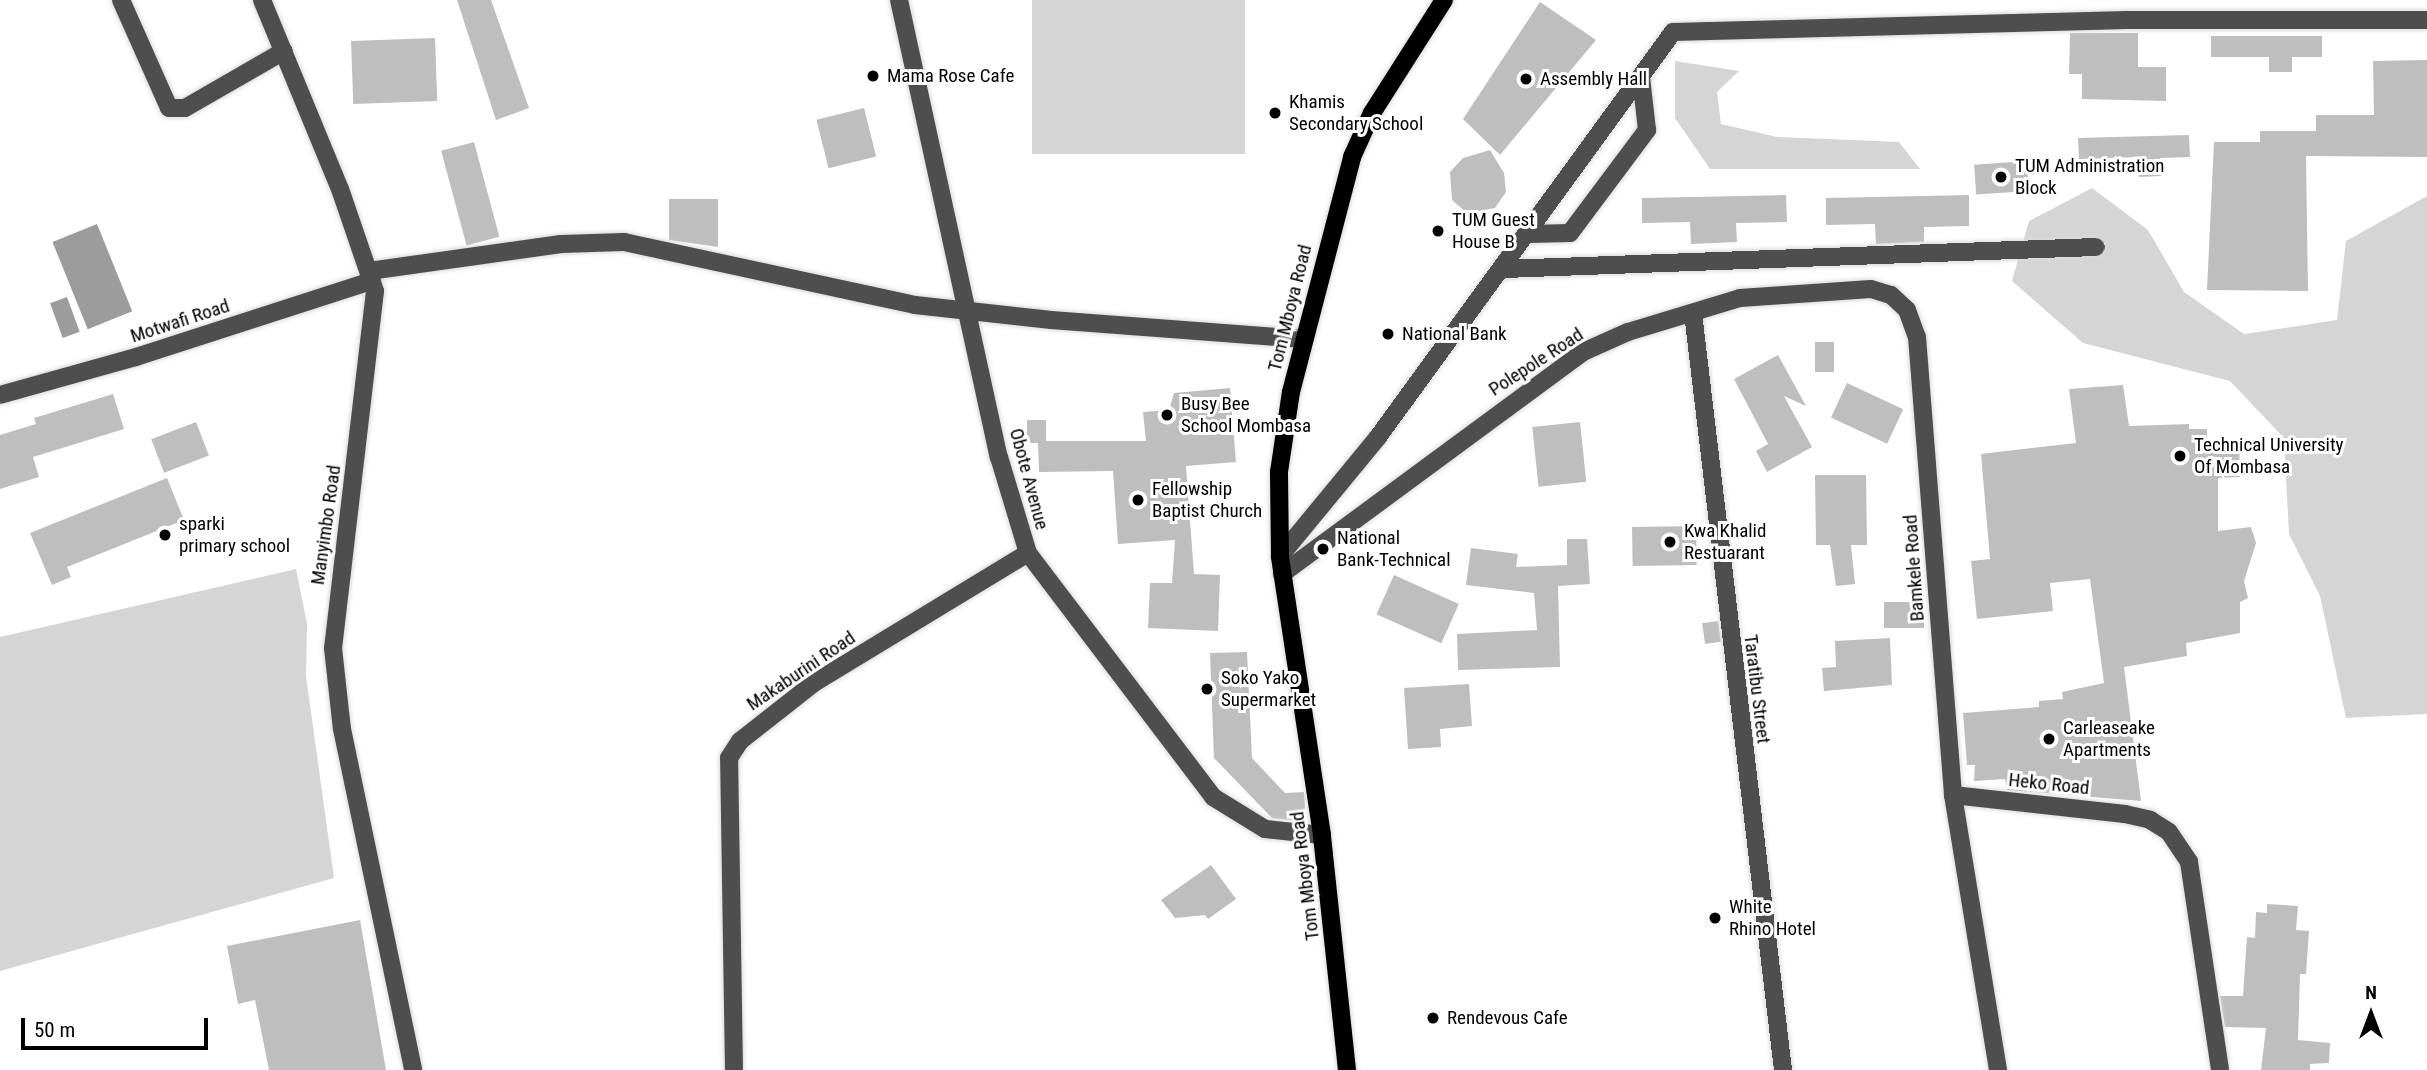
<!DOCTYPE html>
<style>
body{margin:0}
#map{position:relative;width:2427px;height:1070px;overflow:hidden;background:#fff;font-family:"Roboto Condensed",sans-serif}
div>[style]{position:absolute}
.green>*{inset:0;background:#d5d5d5;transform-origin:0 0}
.water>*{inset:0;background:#9c9c9c;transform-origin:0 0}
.building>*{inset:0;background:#bebebe;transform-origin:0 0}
.roads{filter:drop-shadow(0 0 2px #dbdbdb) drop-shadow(0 0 2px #dbdbdb)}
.minor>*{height:18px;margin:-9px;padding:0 9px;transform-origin:9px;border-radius:9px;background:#4e4e4e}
.major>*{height:18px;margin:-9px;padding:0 9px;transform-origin:9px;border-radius:9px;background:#000}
.dots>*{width:19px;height:19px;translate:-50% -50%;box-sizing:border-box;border:4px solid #fff;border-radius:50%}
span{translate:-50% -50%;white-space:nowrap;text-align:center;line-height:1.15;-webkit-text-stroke:6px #fff;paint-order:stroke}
.poi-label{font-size:19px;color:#000}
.left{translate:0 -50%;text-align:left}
.street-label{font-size:19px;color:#000}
.north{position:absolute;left:2336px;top:979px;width:70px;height:70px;-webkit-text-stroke:5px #fff;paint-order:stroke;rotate:0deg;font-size:19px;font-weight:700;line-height:28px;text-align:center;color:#000}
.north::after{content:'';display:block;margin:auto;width:24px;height:32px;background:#000;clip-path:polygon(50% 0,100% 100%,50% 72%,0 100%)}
.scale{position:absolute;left:21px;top:1018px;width:187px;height:32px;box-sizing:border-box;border:4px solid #000;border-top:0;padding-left:9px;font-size:21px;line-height:24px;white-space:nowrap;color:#000;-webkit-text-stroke:5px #fff;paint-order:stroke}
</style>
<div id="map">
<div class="green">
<div style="left:1032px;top:0;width:213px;height:154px"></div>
<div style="clip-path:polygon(1675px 61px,1739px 71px,1717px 92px,1721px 124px,1777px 137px,1899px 142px,1920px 169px,1710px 169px,1675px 118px)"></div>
<div style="clip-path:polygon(2092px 188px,2148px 230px,2184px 292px,2244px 334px,2337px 320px,2346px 241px,2427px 196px,2427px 714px,2346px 718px,2320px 596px,2289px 534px,2284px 438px,2230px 381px,2083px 343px,2012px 281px,2029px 221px)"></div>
<div style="clip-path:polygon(296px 569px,307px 624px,306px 676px,334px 878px,0 971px,0 637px)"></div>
</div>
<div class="water">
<div style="left:97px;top:224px;width:94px;height:48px;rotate:68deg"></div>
<div style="left:67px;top:297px;width:37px;height:18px;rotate:70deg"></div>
</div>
<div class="building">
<div style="clip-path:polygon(457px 0,491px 0,529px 108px,496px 120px)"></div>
<div style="clip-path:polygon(1540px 2px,1596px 40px,1500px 155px,1463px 119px)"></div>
<div style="clip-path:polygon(2070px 33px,2138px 33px,2138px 67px,2166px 67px,2166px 101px,2082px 99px,2082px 74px,2069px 74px)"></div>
<div style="clip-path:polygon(2211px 36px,2322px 36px,2322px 57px,2292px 57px,2292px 72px,2269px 72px,2269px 57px,2211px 57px)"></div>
<div style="left:435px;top:38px;width:63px;height:84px;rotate:88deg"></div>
<div style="clip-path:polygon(2427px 60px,2427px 157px,2306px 156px,2308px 291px,2207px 290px,2214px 142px,2260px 142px,2260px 131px,2316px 131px,2316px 115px,2374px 115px,2373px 61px)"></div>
<div style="left:864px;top:108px;width:50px;height:49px;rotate:76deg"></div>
<div style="clip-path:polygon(2189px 135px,2190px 157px,2160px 158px,2161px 176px,2139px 177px,2138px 157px,2079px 159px,2078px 138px)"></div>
<div style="left:474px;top:142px;width:98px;height:34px;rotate:75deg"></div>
<div style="clip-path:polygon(1490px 150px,1504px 173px,1506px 192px,1495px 208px,1467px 213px,1452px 200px,1450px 172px,1463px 158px)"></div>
<div style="left:2027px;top:161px;width:30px;height:53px;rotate:86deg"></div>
<div style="clip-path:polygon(1786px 195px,1787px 222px,1736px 223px,1737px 242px,1691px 244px,1690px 222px,1642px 223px,1642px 198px)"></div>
<div style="clip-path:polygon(1969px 195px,1969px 226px,1924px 227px,1924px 242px,1876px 244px,1875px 224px,1826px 225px,1826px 198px)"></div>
<div style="clip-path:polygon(669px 199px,718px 199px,718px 247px,669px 240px)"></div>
<div style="left:1815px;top:342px;width:19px;height:30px"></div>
<div style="clip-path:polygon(1778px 355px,1806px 406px,1784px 396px,1812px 447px,1767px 472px,1756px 451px,1768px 444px,1734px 379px)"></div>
<div style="left:1847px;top:383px;width:62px;height:38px;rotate:25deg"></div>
<div style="clip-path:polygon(2123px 385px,2129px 426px,2189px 424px,2189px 429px,2207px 429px,2207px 441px,2239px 441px,2240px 477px,2218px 478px,2218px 531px,2251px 527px,2256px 543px,2244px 581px,2248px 598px,2240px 602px,2240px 633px,2186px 643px,2187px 656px,2124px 667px,2141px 801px,2007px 790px,2005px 779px,1974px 781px,1975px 765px,1967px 765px,1963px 713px,2039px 707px,2039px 701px,2063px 699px,2062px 692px,2104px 683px,2090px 579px,2050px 583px,2053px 611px,1977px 619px,1971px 561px,1990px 559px,1981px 454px,2076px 443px,2069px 389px)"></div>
<div style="clip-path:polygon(1230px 388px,1236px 462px,1186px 466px,1194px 574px,1220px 575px,1218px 631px,1148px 628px,1150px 583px,1172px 583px,1175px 540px,1118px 544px,1113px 471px,1039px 472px,1038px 443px,1027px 443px,1027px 420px,1046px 420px,1046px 441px,1146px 441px,1143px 412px,1169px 410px,1174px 393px)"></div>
<div style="clip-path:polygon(113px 394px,124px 429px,33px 457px,39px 477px,0 489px,0 435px,36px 424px,34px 418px)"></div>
<div style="left:196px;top:422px;width:36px;height:48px;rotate:69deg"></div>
<div style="left:1580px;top:422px;width:60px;height:48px;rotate:84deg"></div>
<div style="clip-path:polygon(1815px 475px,1866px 475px,1867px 545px,1851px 545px,1855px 584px,1836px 586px,1830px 545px,1816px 545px)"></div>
<div style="clip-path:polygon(167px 478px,184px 520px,67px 567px,71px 577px,52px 585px,30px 533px)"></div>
<div style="left:1696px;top:526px;width:39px;height:64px;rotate:89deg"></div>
<div style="clip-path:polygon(1567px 539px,1587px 539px,1590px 584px,1558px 586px,1560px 667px,1458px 670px,1457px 634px,1537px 630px,1534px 593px,1466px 585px,1471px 548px,1518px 554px,1516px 567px,1567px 565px)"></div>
<div style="left:1394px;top:575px;width:71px;height:43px;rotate:24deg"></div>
<div style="left:1924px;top:602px;width:26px;height:40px;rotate:90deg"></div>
<div style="left:1718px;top:621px;width:21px;height:16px;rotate:82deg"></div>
<div style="clip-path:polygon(1890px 638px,1892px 685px,1824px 691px,1822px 668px,1836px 667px,1835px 641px)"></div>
<div style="clip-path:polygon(1247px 652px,1252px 758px,1285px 793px,1304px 792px,1306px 822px,1272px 818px,1214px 758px,1210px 653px)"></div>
<div style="clip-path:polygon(1469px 684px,1472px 726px,1440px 729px,1441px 747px,1408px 749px,1404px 688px)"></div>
<div style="clip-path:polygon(1211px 865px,1236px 899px,1208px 919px,1205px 915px,1175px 918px,1161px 900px)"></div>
<div style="clip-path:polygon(2267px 904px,2298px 906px,2296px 930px,2309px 931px,2306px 974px,2300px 974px,2298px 1040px,2330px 1043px,2329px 1063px,2310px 1064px,2310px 1070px,2261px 1070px,2266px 1028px,2225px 1027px,2220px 996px,2243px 996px,2247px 937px,2255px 938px,2256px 912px,2267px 913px)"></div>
<div style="clip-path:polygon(360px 920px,386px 1070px,269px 1070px,255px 1000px,238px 1004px,227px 946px)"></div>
</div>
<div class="roads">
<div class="minor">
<div style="left:121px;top:0;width:118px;rotate:66deg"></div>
<div style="left:169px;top:108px;width:16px"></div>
<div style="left:185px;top:108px;width:114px;rotate:-29.9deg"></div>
<div style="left:262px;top:0;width:204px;rotate:67.6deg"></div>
<div style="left:340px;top:189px;width:108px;rotate:71.1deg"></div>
<div style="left:375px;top:291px;width:359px;rotate:96.7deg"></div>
<div style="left:333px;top:648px;width:81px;rotate:83.7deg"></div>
<div style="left:342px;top:729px;width:348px;rotate:78.2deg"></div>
<div style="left:899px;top:0;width:468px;rotate:77.7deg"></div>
<div style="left:999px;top:457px;width:100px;rotate:73.2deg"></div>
<div style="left:1028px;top:553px;width:306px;rotate:52.8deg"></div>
<div style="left:1213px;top:797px;width:61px;rotate:31.6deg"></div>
<div style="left:1265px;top:829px;width:57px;rotate:6deg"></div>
<div style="left:1529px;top:234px;width:41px;rotate:-1.4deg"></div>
<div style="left:1570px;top:233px;width:129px;rotate:-53.2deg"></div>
<div style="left:1647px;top:130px;width:53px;rotate:-96.5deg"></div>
<div style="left:1504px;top:269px;width:592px;rotate:-2.13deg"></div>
<div style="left:369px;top:271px;width:194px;rotate:-8deg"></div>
<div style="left:561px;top:244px;width:63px;rotate:-1.8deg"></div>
<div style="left:624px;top:242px;width:298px;rotate:12.2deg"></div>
<div style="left:915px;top:305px;width:137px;rotate:6.3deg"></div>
<div style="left:1051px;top:320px;width:253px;rotate:4.3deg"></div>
<div style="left:1693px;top:313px;width:762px;rotate:83.22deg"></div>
<div style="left:0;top:395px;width:141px;rotate:-15.6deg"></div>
<div style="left:136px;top:357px;width:248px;rotate:-17.9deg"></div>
<div style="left:1280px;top:556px;width:154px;rotate:-50.5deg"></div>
<div style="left:1378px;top:437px;width:501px;rotate:-53.93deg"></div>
<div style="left:1673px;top:32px;width:454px;rotate:-1.5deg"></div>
<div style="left:2127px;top:20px;width:300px"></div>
<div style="left:1282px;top:574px;width:374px;rotate:-36.4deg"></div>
<div style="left:1583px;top:352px;width:49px;rotate:-24deg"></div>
<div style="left:1628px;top:332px;width:117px;rotate:-16.9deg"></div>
<div style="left:1740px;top:298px;width:131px;rotate:-3.9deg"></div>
<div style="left:1871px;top:289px;width:21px;rotate:17deg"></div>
<div style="left:1891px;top:295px;width:22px;rotate:43deg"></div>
<div style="left:1907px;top:310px;width:29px;rotate:70deg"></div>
<div style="left:1917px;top:337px;width:459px;rotate:85.5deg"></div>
<div style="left:1953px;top:795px;width:279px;rotate:80.7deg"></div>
<div style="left:1953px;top:795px;width:173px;rotate:6.3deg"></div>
<div style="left:2125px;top:814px;width:26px;rotate:13deg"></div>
<div style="left:2150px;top:820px;width:22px;rotate:32deg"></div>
<div style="left:2169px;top:832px;width:36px;rotate:56deg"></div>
<div style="left:2189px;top:862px;width:210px;rotate:81.5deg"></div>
<div style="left:734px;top:1070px;width:312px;rotate:-90.9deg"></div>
<div style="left:729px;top:758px;width:20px;rotate:-57deg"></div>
<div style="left:740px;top:741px;width:94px;rotate:-38.1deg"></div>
<div style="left:814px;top:683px;width:250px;rotate:-31.3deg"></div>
</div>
<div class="major">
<div style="left:1347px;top:1070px;width:236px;rotate:-96.1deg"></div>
<div style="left:1322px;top:835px;width:282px;rotate:-98.6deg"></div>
<div style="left:1280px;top:556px;width:84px;rotate:-90.7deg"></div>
<div style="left:1279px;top:472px;width:81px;rotate:-81.5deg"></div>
<div style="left:1291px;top:392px;width:243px;rotate:-75.4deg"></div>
<div style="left:1352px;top:157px;width:48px;rotate:-65.6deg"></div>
<div style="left:1372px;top:113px;width:134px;rotate:-57.5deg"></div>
</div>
</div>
<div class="dots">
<div style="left:873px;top:76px;background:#000"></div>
<div style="left:1526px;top:79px;background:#000"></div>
<div style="left:1275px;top:113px;background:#000"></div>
<div style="left:2001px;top:177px;background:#000"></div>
<div style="left:1438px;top:231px;background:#000"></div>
<div style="left:1388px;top:334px;background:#000"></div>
<div style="left:1167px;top:415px;background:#000"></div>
<div style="left:2180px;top:456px;background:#000"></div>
<div style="left:1138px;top:500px;background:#000"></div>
<div style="left:165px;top:535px;background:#000"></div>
<div style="left:1670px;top:542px;background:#000"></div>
<div style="left:1323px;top:549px;background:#000"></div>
<div style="left:1207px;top:689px;background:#000"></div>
<div style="left:2049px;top:739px;background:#000"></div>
<div style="left:1715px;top:918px;background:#000"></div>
<div style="left:1433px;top:1018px;background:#000"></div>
</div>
<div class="poi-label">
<span class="left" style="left:887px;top:76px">Mama Rose Cafe</span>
<span class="left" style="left:1540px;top:79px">Assembly Hall</span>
<span class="left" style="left:1289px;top:113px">Khamis<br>Secondary School</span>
<span class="left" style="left:2015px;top:177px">TUM Administration<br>Block</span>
<span class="left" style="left:1452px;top:231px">TUM Guest<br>House B</span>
<span class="left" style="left:1402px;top:334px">National Bank</span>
<span class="left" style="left:1181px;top:415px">Busy Bee<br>School Mombasa</span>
<span class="left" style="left:2194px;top:456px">Technical University<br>Of Mombasa</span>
<span class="left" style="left:1152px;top:500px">Fellowship<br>Baptist Church</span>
<span class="left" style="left:179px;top:535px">sparki<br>primary school</span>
<span class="left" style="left:1684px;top:542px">Kwa Khalid<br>Restuarant</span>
<span class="left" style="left:1337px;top:549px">National<br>Bank-Technical</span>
<span class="left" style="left:1221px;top:689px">Soko Yako<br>Supermarket</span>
<span class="left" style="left:2063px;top:739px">Carleaseake<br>Apartments</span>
<span class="left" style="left:1729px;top:918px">White<br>Rhino Hotel</span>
<span class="left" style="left:1447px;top:1018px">Rendevous Cafe</span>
</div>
<div class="street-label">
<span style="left:1290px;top:308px;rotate:-76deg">Tom Mboya Road</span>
<span style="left:180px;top:321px;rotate:-18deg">Motwafi Road</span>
<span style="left:1536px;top:362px;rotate:-33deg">Polepole Road</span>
<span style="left:1029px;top:479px;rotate:75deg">Obote Avenue</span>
<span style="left:326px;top:525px;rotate:-82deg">Manyimbo Road</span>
<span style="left:1914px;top:568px;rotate:-94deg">Bamkele Road</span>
<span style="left:801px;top:671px;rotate:-34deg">Makaburini Road</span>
<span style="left:1757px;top:689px;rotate:83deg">Taratibu Street</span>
<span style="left:2049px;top:784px;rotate:6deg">Heko Road</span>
<span style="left:1305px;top:876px;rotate:-97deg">Tom Mboya Road</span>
</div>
<div class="north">N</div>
<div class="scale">50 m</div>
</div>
